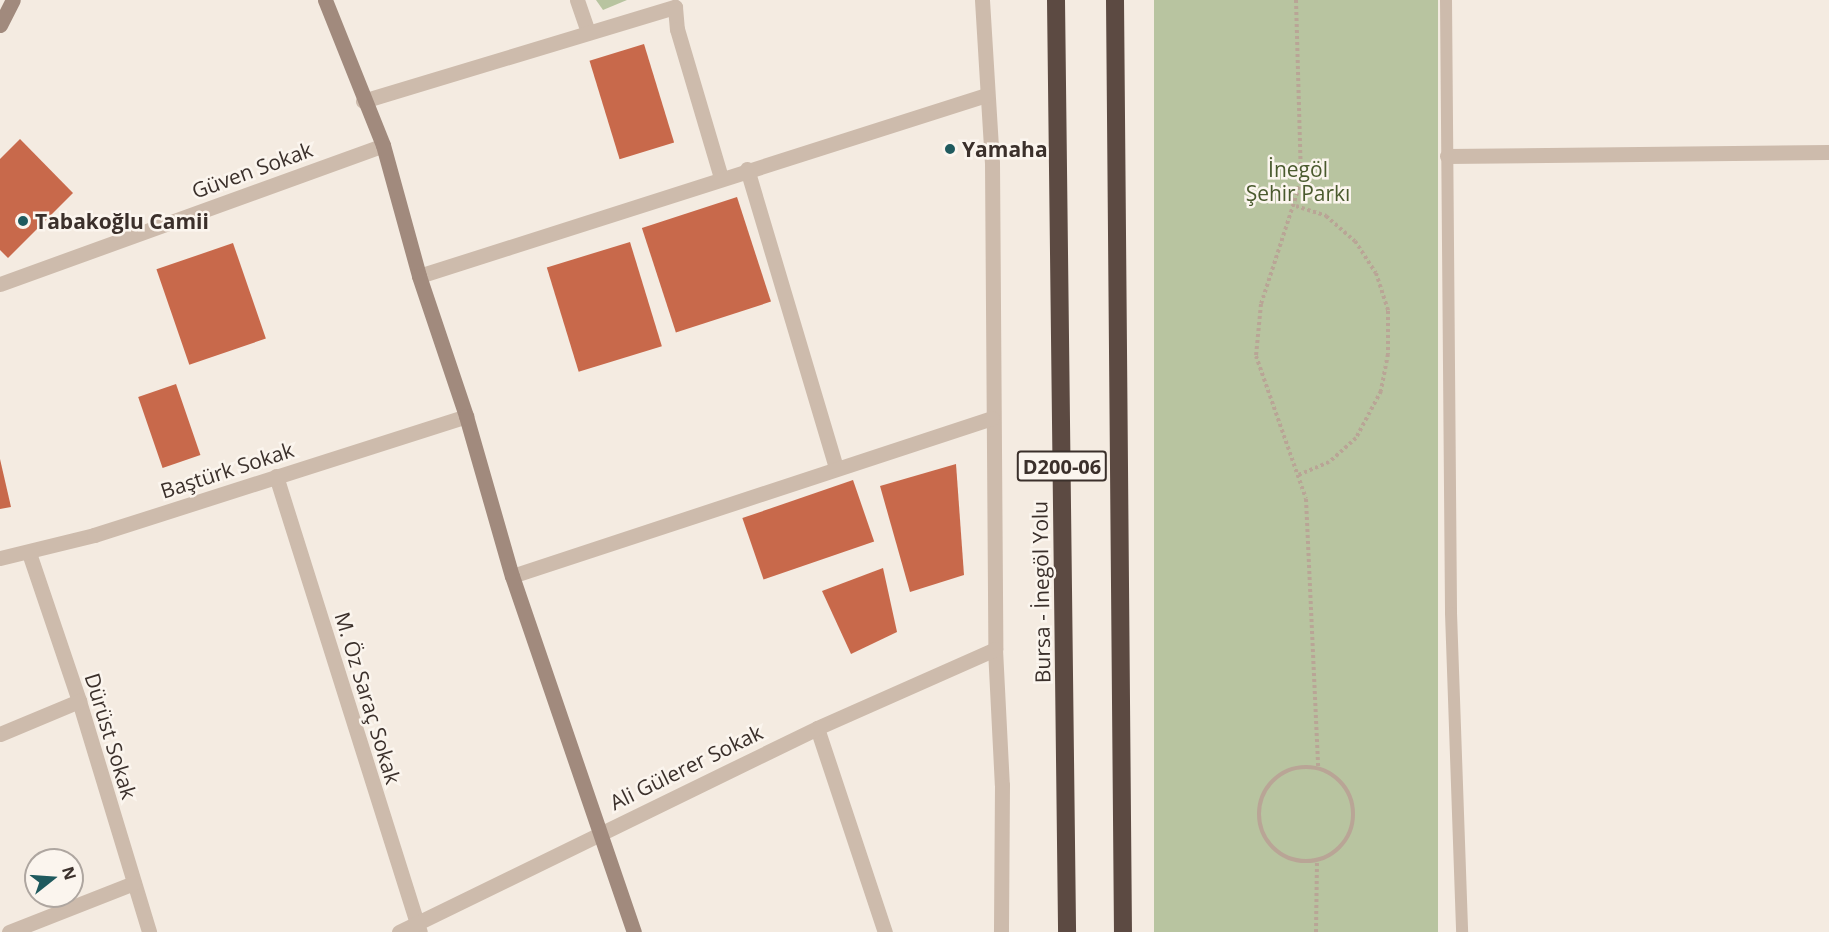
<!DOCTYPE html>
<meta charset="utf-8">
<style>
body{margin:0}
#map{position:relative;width:1829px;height:932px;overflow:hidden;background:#f4ebe1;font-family:"Open Sans",sans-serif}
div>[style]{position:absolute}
.green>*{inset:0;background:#b8c4a0;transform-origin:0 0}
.building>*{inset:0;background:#c8694b;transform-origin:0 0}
.path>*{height:4px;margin-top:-2px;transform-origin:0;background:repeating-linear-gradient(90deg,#b9a596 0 3px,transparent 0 6px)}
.path>.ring{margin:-2px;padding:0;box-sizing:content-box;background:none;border:4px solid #b9a596;border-radius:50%}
.lane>*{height:12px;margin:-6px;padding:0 6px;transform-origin:6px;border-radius:6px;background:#cdbbac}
.street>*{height:15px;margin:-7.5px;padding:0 7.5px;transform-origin:7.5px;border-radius:7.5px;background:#cdbbac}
.secondary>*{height:15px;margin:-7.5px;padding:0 7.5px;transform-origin:7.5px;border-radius:7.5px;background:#a18a7d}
.highway>*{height:18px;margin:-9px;padding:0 9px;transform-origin:9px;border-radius:9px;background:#5c4a42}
.dots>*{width:16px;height:16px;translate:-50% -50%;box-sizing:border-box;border:3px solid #fbf5ee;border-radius:50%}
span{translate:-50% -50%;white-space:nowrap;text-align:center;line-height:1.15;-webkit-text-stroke:5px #fbf5ee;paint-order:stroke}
.shield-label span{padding:2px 4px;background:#fbf5ee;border:2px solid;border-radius:4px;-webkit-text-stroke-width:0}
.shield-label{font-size:20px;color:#3b302b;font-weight:700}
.poi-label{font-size:21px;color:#3b302b;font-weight:700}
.left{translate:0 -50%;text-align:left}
.park-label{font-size:21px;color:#4a5a2e}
.street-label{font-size:21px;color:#3b302b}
.north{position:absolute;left:24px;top:848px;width:60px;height:60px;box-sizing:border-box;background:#fbf5ee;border:2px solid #aea6a0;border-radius:50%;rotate:73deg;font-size:16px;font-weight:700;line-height:24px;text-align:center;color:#3b302b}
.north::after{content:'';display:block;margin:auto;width:21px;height:27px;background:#1f5a5e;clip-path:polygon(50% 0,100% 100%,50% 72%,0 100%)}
</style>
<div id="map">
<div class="green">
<div style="clip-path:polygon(596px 0,627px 0,603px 10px)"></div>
<div style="left:1154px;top:0;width:284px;height:932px"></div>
</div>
<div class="building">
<div style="left:644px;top:44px;width:103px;height:57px;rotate:73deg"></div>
<div style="clip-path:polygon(20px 139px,73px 193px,8px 258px,0 250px,0 159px)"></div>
<div style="left:737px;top:197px;width:110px;height:100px;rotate:72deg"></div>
<div style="left:630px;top:242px;width:109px;height:87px;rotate:73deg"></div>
<div style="left:233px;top:243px;width:101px;height:81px;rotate:71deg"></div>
<div style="left:176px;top:384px;width:75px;height:40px;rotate:71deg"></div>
<div style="clip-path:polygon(0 459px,11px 507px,0 509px)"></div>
<div style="clip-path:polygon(956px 464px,964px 575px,910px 592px,880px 486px)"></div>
<div style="left:853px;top:480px;width:65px;height:117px;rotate:71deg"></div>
<div style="clip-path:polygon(883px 568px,897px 632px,851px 654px,822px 591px)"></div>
</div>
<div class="path">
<div style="left:1296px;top:0;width:181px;rotate:88.4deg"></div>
<div style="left:1301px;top:181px;width:129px;rotate:108deg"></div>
<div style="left:1261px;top:304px;width:52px;rotate:95.5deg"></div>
<div style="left:1256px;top:356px;width:151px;rotate:70.7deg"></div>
<div style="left:1306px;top:499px;width:269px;rotate:87.4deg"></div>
<div style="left:1296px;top:206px;width:32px;rotate:18deg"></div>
<div style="left:1326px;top:216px;width:38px;rotate:41deg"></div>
<div style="left:1355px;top:241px;width:38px;rotate:57deg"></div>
<div style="left:1376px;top:273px;width:40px;rotate:72deg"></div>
<div style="left:1388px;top:311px;width:43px;rotate:90deg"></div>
<div style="left:1388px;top:354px;width:38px;rotate:101deg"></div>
<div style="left:1381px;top:391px;width:53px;rotate:118deg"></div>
<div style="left:1356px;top:438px;width:36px;rotate:138deg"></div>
<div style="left:1329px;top:462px;width:33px;rotate:157deg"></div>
<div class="ring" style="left:1259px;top:767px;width:90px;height:90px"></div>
<div style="left:1316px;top:932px;width:72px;rotate:-89.2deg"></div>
</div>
<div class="lane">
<div style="left:1446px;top:0;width:613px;rotate:89.53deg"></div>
<div style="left:1451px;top:613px;width:319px;rotate:88deg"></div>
</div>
<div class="street">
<div style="left:577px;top:0;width:34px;rotate:71deg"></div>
<div style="left:982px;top:0;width:163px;rotate:86.5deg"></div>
<div style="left:992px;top:163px;width:486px;rotate:89.6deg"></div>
<div style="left:995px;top:649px;width:136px;rotate:87.1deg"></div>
<div style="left:1002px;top:785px;width:147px;rotate:90.4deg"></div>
<div style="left:363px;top:101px;width:326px;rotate:-16.8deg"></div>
<div style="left:675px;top:7px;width:22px;rotate:85deg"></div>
<div style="left:677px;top:29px;width:155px;rotate:73.5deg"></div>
<div style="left:1447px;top:156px;width:382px;rotate:-0.6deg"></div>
<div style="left:747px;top:169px;width:311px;rotate:73.4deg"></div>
<div style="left:419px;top:276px;width:595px;rotate:-17.7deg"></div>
<div style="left:0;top:284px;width:407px;rotate:-19.9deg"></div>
<div style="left:276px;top:476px;width:478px;rotate:72.5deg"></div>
<div style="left:29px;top:553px;width:156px;rotate:71.3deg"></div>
<div style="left:79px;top:701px;width:241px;rotate:73.1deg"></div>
<div style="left:0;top:558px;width:97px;rotate:-13.7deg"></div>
<div style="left:94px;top:535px;width:391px;rotate:-17.7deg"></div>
<div style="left:512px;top:576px;width:505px;rotate:-18.22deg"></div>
<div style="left:817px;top:728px;width:215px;rotate:71.6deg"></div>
<div style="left:0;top:734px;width:86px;rotate:-22.7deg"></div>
<div style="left:9px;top:932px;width:134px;rotate:-21.4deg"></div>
<div style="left:399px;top:932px;width:465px;rotate:-26deg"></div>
<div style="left:817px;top:728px;width:195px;rotate:-23.9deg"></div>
</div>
<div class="secondary">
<div style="left:325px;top:0;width:156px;rotate:68.2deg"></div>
<div style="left:383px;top:145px;width:136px;rotate:74.6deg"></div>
<div style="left:419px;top:276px;width:148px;rotate:71.4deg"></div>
<div style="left:466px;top:416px;width:166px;rotate:74deg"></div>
<div style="left:512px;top:576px;width:376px;rotate:71.1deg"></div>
<div style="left:0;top:25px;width:28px;rotate:-63deg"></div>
</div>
<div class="highway">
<div style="left:1056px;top:0;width:932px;rotate:89.32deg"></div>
<div style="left:1115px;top:0;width:932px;rotate:89.51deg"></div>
</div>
<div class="dots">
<div style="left:950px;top:149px;background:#1f5a5e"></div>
<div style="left:23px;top:221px;background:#1f5a5e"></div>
</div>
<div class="shield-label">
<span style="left:1062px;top:466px">D200-06</span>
</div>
<div class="poi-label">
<span class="left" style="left:962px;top:149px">Yamaha</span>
<span class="left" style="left:35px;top:221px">Tabakoğlu Camii</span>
</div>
<div class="park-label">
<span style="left:1298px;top:181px">İnegöl<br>Şehir Parkı</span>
</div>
<div class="street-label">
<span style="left:252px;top:170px;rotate:-20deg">Güven Sokak</span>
<span style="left:227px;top:470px;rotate:-18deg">Baştürk Sokak</span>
<span style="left:1041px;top:592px;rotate:-91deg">Bursa - İnegöl Yolu</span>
<span style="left:368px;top:698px;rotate:73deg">M. Öz Saraç Sokak</span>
<span style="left:111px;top:736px;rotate:73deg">Dürüst Sokak</span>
<span style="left:686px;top:767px;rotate:-26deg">Ali Gülerer Sokak</span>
</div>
<div class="north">N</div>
</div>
